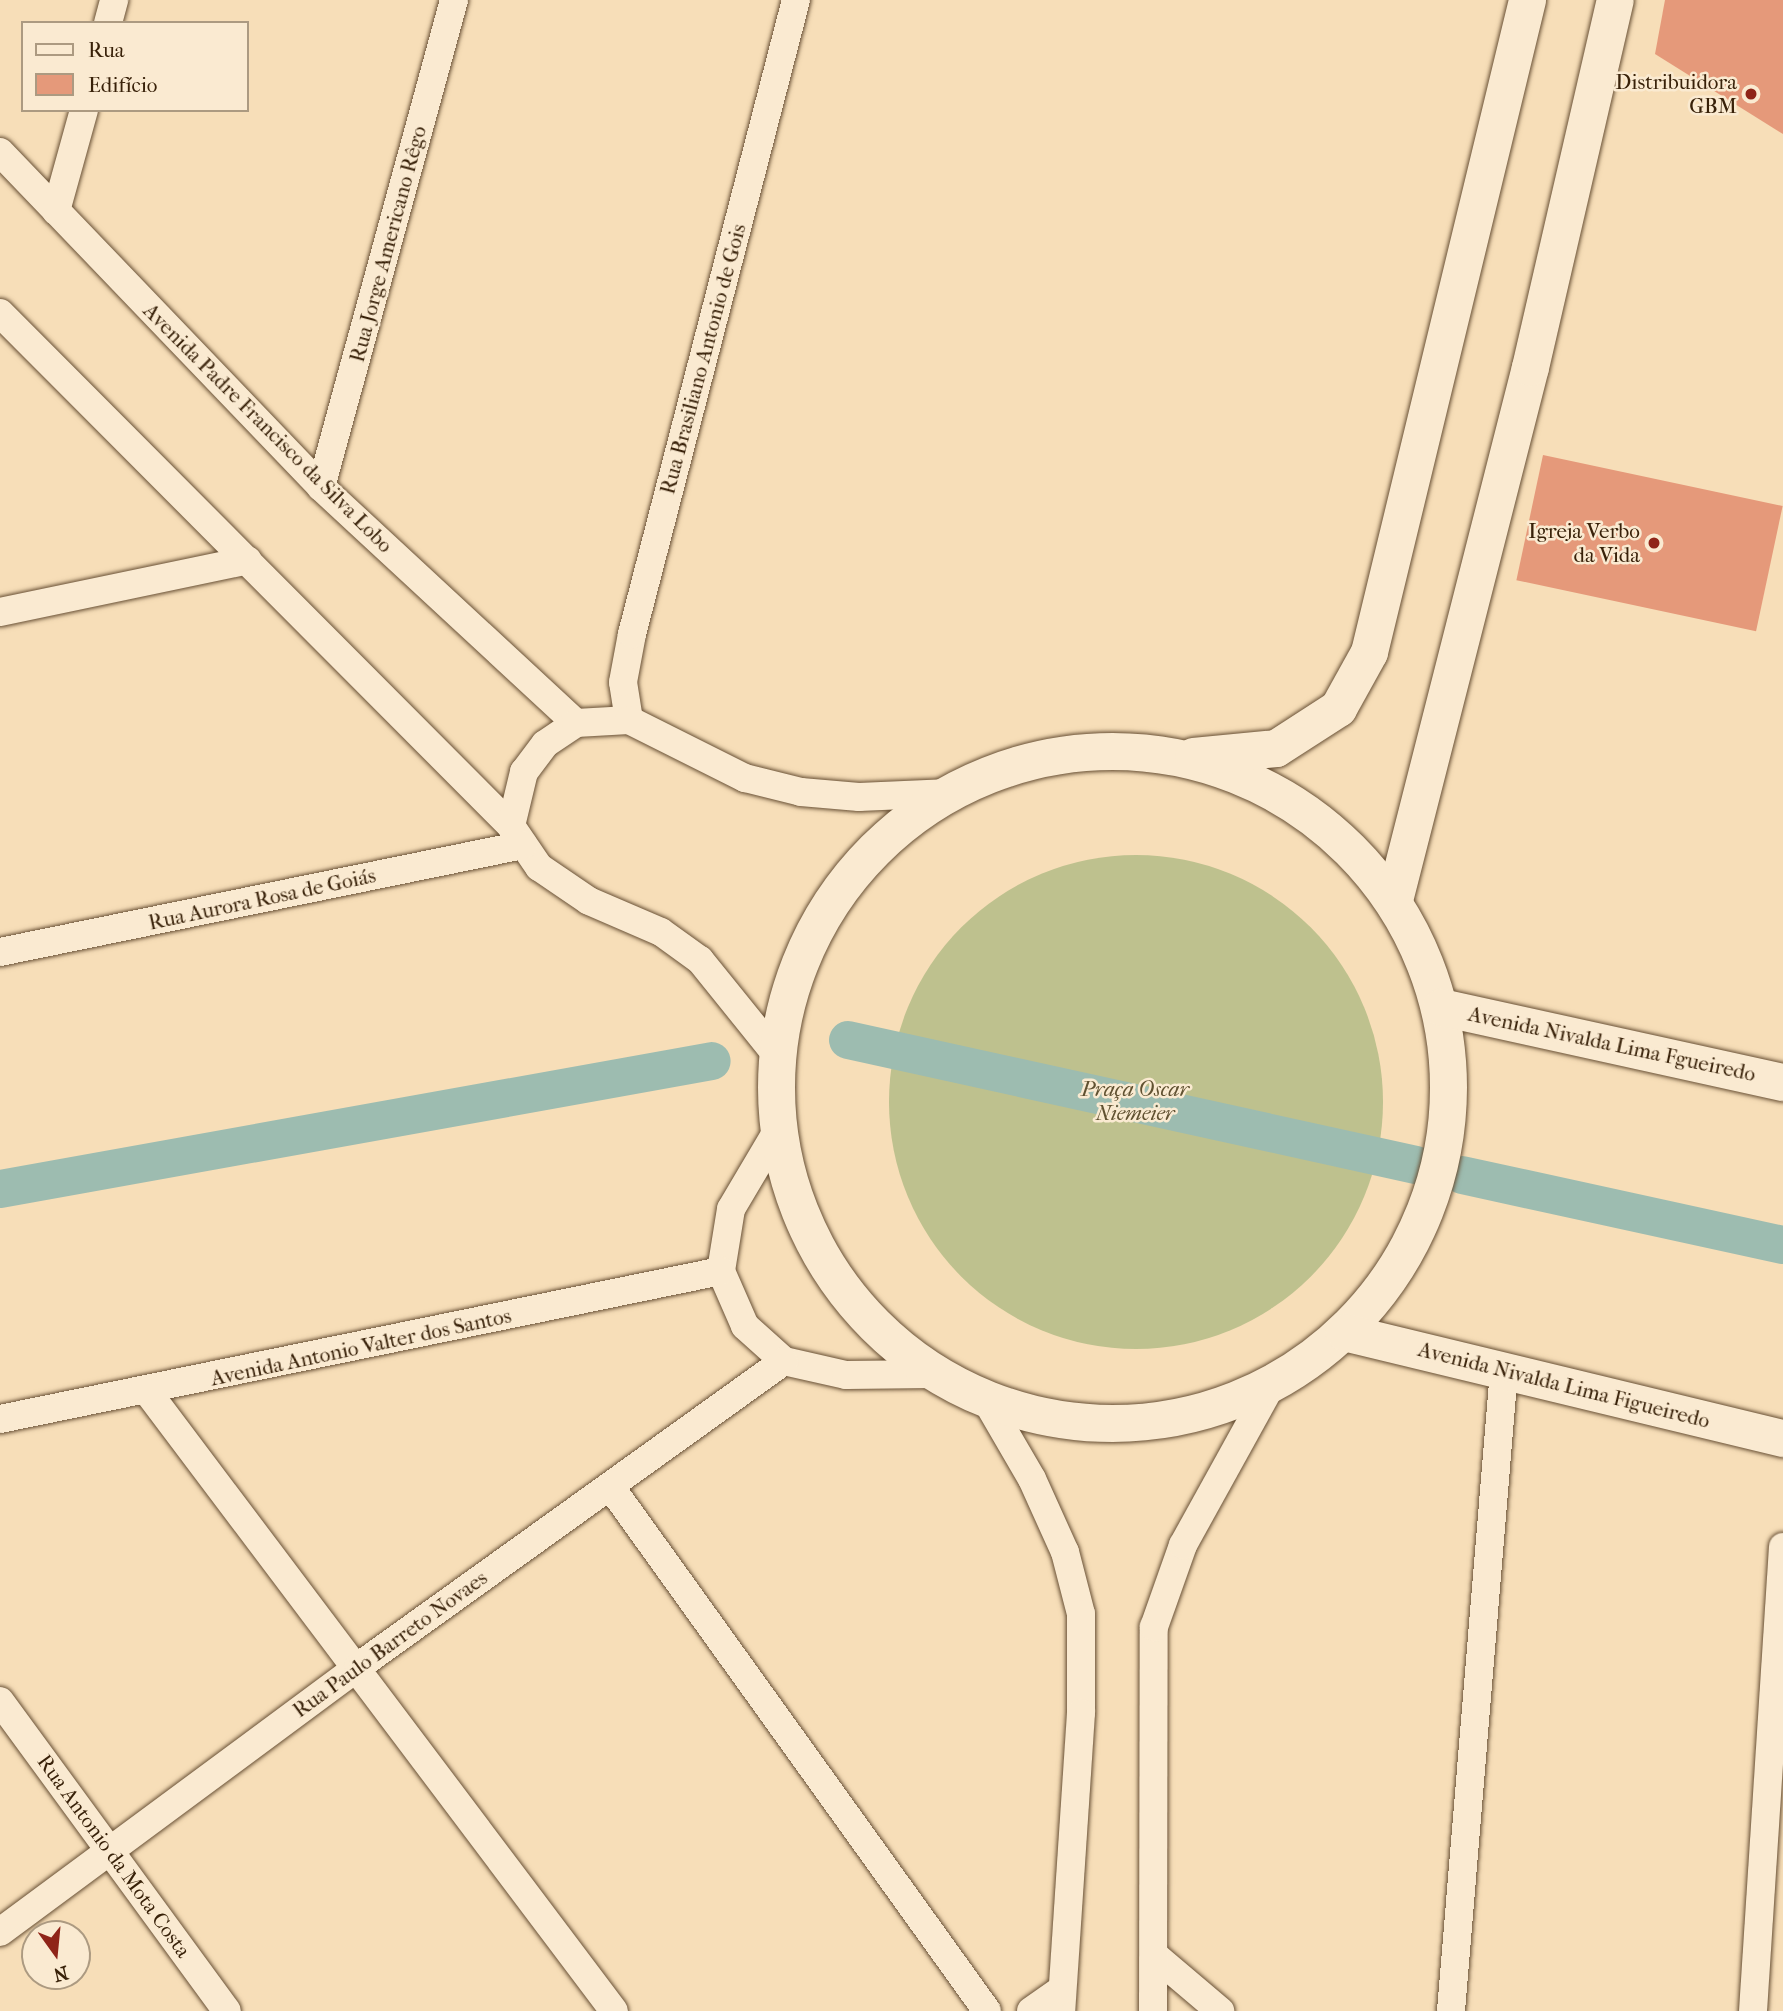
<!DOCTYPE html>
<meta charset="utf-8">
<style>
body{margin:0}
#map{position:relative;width:1783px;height:2011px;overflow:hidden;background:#f7deb8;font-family:"IM FELL French Canon",serif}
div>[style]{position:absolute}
.green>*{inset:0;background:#bec18e}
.round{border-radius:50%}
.canal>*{height:38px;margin:-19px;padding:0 19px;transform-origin:19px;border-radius:19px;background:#9dbcb0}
.building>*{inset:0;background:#e5997a;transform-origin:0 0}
.roads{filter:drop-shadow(0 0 2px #685035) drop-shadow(0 0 2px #685035)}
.minor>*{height:28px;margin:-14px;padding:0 14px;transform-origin:14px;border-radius:14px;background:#faead1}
.tertiary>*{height:37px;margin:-18.5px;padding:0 18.5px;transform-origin:18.5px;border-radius:18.5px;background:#faead1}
.tertiary>.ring{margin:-18.5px;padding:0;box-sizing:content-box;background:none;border:37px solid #faead1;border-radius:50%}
.dots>*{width:19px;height:19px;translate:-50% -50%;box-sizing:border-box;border:4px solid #faead1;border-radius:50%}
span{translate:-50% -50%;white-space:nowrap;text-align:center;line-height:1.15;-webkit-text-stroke:5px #faead1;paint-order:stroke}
.poi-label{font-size:21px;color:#382109}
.right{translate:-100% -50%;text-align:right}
.street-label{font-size:21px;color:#382109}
.park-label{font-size:21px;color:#605131;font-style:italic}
.legend{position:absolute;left:21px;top:21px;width:228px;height:91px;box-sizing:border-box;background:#faead1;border:2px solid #ac9a81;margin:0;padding:9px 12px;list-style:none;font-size:21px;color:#382109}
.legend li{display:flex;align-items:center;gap:14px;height:35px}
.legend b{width:35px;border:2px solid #ac9a81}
.north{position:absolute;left:21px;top:1920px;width:70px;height:70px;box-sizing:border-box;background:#faead1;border:2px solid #ac9a81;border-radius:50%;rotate:165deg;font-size:19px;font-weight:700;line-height:28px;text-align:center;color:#382109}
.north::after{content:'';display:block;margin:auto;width:24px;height:32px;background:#8f2418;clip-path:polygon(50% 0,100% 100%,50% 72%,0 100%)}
</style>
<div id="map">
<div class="green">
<div class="round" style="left:889px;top:855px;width:494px;height:494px"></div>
</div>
<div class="canal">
<div style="left:848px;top:1040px;width:582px;rotate:12.41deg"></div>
<div style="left:1462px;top:1175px;width:329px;rotate:12.3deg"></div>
<div style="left:0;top:1189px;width:723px;rotate:-10.19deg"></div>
</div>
<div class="building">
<div style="clip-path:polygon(1665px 0,1783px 0,1783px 134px,1655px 54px)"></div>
<div style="left:1543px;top:455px;width:245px;height:128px;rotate:12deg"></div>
</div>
<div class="roads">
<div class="minor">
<div style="left:108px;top:23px;width:24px;rotate:-75deg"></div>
<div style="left:0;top:152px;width:464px;rotate:46.2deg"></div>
<div style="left:321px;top:487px;width:347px;rotate:42.8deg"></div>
<div style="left:56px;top:211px;width:105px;rotate:-74.5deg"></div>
<div style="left:0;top:313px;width:724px;rotate:45.11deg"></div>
<div style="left:511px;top:826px;width:50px;rotate:55.7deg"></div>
<div style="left:539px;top:867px;width:60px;rotate:34.2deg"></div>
<div style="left:589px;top:901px;width:78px;rotate:23.3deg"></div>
<div style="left:661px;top:932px;width:48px;rotate:35.7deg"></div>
<div style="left:700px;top:960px;width:119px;rotate:51.1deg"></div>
<div style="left:321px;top:487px;width:505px;rotate:-74.72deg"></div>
<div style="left:0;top:612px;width:253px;rotate:-11.8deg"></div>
<div style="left:629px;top:720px;width:38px;rotate:-99deg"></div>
<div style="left:623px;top:682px;width:49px;rotate:-79.4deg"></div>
<div style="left:632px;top:634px;width:655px;rotate:-75.5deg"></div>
<div style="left:511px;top:826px;width:56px;rotate:-76.5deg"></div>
<div style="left:524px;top:772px;width:35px;rotate:-53deg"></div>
<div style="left:545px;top:744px;width:37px;rotate:-34deg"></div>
<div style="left:576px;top:723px;width:53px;rotate:-3.2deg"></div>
<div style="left:629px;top:720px;width:130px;rotate:26.6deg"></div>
<div style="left:745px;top:778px;width:58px;rotate:14deg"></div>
<div style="left:801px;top:792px;width:58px;rotate:4.9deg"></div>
<div style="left:859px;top:797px;width:91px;rotate:-2.5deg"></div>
<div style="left:0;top:952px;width:534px;rotate:-11.56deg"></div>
<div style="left:776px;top:1133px;width:88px;rotate:120.6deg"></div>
<div style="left:731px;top:1209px;width:63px;rotate:99.2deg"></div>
<div style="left:721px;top:1271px;width:60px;rotate:66.4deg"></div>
<div style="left:745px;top:1326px;width:52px;rotate:41.9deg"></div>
<div style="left:784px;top:1361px;width:64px;rotate:12.7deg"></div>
<div style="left:846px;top:1375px;width:87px;rotate:-0.7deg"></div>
<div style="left:147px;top:1391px;width:776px;rotate:53.01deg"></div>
<div style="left:986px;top:1400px;width:91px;rotate:59.8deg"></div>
<div style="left:1032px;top:1479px;width:80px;rotate:65.7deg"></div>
<div style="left:1065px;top:1552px;width:64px;rotate:75.5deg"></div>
<div style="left:1081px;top:1614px;width:99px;rotate:90deg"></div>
<div style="left:1081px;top:1713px;width:299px;rotate:93.8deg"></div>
<div style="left:0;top:1419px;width:736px;rotate:-11.6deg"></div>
<div style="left:610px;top:1486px;width:646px;rotate:54.32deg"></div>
<div style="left:0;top:1701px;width:384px;rotate:53.8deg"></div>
<div style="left:0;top:1932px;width:447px;rotate:-36.5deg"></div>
<div style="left:359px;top:1666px;width:523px;rotate:-35.67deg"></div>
<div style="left:1154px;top:1955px;width:87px;rotate:40.3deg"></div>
<div style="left:1031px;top:2011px;width:37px;rotate:-35deg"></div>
<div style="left:1153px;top:2011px;width:384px;rotate:-89.9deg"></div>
<div style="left:1154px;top:1627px;width:87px;rotate:-70.5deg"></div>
<div style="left:1183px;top:1545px;width:184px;rotate:-61.1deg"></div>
<div style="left:1451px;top:2011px;width:642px;rotate:-85.27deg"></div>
<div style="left:1753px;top:2011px;width:465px;rotate:-86.3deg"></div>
</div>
<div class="tertiary">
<div class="ring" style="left:776px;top:751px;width:635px;height:635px"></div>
<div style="left:1193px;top:756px;width:83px;rotate:-5.5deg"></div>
<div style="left:1276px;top:748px;width:74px;rotate:-32.8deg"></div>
<div style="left:1338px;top:708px;width:64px;rotate:-61deg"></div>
<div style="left:1369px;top:652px;width:671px;rotate:-76.38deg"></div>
<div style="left:1394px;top:900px;width:550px;rotate:-75.69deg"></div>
<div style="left:1530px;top:367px;width:377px;rotate:-77deg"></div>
<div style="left:1441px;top:1007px;width:350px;rotate:12.4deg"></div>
<div style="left:1344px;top:1332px;width:452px;rotate:13.6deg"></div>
</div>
</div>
<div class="dots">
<div style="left:1751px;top:94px;background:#8f2418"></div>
<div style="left:1654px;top:543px;background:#8f2418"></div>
</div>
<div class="poi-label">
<span class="right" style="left:1737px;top:94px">Distribuidora<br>GBM</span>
<span class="right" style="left:1640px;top:543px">Igreja Verbo<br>da Vida</span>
</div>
<div class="street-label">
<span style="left:388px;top:244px;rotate:-75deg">Rua Jorge Americano Rêgo</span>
<span style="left:703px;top:359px;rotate:-75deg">Rua Brasiliano Antonio de Gois</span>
<span style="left:268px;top:428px;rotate:45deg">Avenida Padre Francisco da Silva Lobo</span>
<span style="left:262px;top:899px;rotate:-12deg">Rua Aurora Rosa de Goiás</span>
<span style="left:1612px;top:1044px;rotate:12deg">Avenida Nivalda Lima Fgueiredo</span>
<span style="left:361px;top:1347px;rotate:-12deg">Avenida Antonio Valter dos Santos</span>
<span style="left:1564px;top:1385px;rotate:14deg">Avenida Nivalda Lima Figueiredo</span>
<span style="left:390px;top:1644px;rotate:-36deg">Rua Paulo Barreto Novaes</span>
<span style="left:114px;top:1856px;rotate:54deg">Rua Antonio da Mota Costa</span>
</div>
<div class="park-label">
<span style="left:1135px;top:1101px">Praça Oscar<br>Niemeier</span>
</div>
<ul class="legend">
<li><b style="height:9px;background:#faead1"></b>Rua</li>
<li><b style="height:19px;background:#e5997a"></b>Edifício</li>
</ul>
<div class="north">N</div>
</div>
